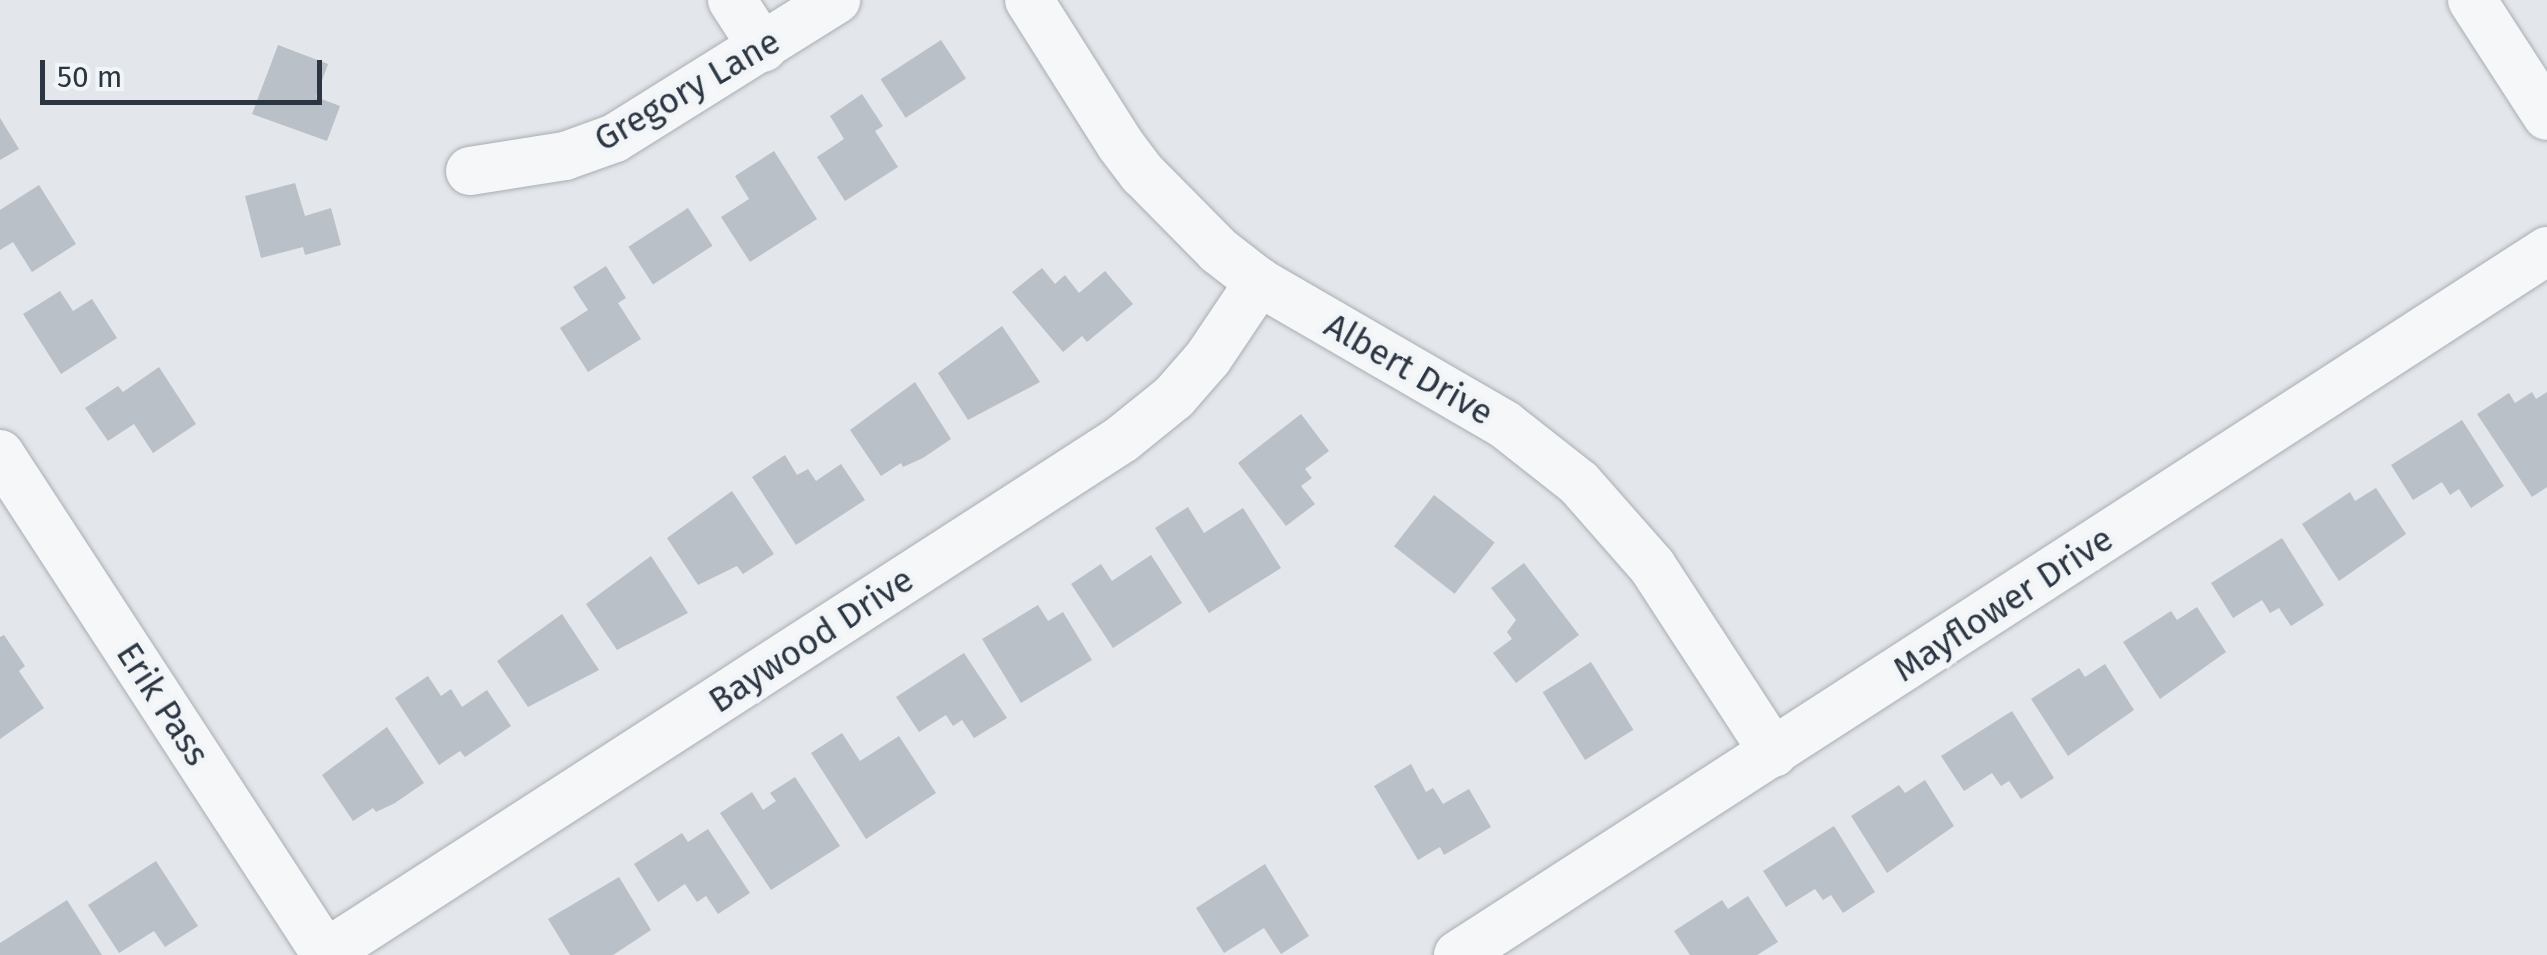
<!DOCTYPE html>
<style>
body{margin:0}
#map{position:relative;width:2547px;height:955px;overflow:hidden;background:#e3e6ea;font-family:"Fira Sans",sans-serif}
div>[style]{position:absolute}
.building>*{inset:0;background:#bac0c7;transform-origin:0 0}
.roads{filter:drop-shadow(0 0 2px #a8aeb4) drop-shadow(0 0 2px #a8aeb4)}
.minor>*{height:48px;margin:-24px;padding:0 24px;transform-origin:24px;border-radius:24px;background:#f5f7f9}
span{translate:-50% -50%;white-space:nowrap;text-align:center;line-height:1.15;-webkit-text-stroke:9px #f2f5f8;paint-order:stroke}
.street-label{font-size:35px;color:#2b3642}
.scale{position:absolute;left:40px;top:60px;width:282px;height:45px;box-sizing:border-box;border:5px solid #2b3642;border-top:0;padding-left:12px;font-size:30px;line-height:35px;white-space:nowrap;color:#2b3642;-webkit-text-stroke:8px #f2f5f8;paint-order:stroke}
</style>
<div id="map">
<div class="building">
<div style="left:941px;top:40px;width:46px;height:72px;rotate:57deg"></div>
<div style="clip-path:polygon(278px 45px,328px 64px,316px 97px,340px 106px,327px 141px,252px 114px)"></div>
<div style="clip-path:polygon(862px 94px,883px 126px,875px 131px,898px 167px,845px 201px,817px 157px,844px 139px,830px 116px)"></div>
<div style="clip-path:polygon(0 118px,19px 149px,0 160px)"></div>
<div style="clip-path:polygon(774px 151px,817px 219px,750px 262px,721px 217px,749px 199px,735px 176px)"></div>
<div style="clip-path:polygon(295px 183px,305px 216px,331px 208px,341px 245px,305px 255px,303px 247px,261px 258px,245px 196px)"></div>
<div style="clip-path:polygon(39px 185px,76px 244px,32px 272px,13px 242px,0 250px,0 210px)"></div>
<div style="left:688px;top:208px;width:45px;height:71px;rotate:57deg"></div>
<div style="clip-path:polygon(606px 266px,626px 298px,618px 303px,641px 339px,588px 372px,560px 328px,588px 310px,573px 287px)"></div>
<div style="clip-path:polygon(1042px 268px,1055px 284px,1065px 275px,1079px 293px,1105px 271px,1133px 304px,1087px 342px,1082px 336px,1063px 352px,1012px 292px)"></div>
<div style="clip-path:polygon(60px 291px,73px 311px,92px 299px,117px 338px,61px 374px,23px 314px)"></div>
<div style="clip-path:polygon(1002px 326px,1040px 382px,968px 420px,938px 373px)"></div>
<div style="clip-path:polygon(159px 367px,196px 424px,153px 453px,134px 424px,108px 441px,85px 408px,118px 386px,123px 392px)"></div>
<div style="clip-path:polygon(915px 382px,951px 439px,923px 458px,903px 467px,901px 463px,881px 476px,850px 430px)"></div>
<div style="clip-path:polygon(2532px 392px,2536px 399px,2547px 392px,2547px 487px,2532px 497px,2477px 414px,2509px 393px,2515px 403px)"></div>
<div style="clip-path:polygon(1301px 414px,1329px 451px,1305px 469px,1312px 478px,1301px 486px,1315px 504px,1286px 526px,1238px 463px)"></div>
<div style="clip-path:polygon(2462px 420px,2504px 486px,2471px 508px,2459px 489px,2450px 495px,2442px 482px,2413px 500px,2391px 465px)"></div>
<div style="clip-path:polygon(785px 455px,797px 475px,808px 469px,816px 481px,841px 464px,865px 500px,796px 545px,752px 477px)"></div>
<div style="clip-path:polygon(2376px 488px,2406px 534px,2339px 581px,2302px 524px,2350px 492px,2355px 501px)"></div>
<div style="clip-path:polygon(732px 491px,774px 554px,743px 574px,737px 566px,698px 585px,667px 538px)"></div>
<div style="left:1434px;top:495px;width:77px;height:65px;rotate:38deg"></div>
<div style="clip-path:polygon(1188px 507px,1204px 533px,1243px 508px,1281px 568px,1209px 613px,1155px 528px)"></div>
<div style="clip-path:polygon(2282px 538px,2324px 605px,2291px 626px,2279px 608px,2270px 613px,2262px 600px,2233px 618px,2211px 583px)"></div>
<div style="clip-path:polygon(1151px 555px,1182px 603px,1113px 648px,1071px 584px,1101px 564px,1112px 581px)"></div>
<div style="clip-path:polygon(651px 556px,688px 613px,617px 650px,586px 604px)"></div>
<div style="clip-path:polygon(1524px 563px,1579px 635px,1516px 683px,1493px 653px,1512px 639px,1507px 632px,1516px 620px,1491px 588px)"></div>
<div style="clip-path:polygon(1038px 605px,1048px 621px,1063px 612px,1092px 660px,1021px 703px,982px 639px)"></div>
<div style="clip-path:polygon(2197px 607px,2226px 652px,2160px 699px,2123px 642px,2171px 611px,2177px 620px)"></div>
<div style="clip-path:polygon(562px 614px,599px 670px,528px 707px,497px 661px)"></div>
<div style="clip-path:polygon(4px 635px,25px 666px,19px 671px,44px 708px,0 739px,0 637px)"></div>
<div style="clip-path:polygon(964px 653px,1007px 718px,974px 738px,962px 720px,953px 726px,946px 715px,919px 732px,896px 697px)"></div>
<div style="left:1591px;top:662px;width:80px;height:57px;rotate:58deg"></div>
<div style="clip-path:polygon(2105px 664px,2134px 710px,2068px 756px,2031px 699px,2079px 668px,2085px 677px)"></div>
<div style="clip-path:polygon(428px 676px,441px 696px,451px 689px,462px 707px,487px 690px,511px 726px,465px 757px,460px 751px,439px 765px,395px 698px)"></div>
<div style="clip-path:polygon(2012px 711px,2054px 778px,2021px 799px,2009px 781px,2001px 786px,1992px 773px,1964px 791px,1941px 756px)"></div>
<div style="clip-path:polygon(387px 727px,424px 783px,395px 803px,376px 812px,373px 808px,353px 821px,322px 775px)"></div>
<div style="clip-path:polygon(842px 733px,860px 761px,899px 736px,936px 793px,866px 839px,811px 753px)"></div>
<div style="clip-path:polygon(1411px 764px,1426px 792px,1433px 788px,1443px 804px,1469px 789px,1491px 827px,1444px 855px,1440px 847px,1418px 860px,1374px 786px)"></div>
<div style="clip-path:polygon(795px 777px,840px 846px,771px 890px,720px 813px,752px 792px,763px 810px,776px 801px,770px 793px)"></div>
<div style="clip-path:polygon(1925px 780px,1954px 826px,1887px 873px,1851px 816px,1899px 785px,1905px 793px)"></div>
<div style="clip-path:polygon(1834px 826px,1875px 892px,1843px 913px,1831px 895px,1823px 900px,1815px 889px,1786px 907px,1763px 871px)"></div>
<div style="clip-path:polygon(708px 829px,750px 893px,718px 914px,706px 896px,697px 902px,685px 884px,658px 902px,634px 864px,682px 833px,688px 842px)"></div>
<div style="clip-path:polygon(156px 861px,198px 926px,165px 947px,154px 931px,119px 953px,88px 905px)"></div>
<div style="clip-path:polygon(1265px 864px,1309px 936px,1281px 954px,1264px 928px,1224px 953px,1196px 908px)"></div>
<div style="clip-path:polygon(619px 877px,651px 930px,613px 955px,570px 955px,548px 919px)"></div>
<div style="clip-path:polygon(1748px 896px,1778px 942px,1757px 955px,1690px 955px,1674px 931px,1722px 900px,1728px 909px)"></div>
<div style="clip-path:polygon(67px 900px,102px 955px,0 955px,0 943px)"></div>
</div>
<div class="roads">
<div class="minor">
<div style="left:732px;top:0;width:57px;rotate:57.1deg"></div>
<div style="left:1029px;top:0;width:170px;rotate:57.7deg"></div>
<div style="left:1120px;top:144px;width:38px;rotate:53deg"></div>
<div style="left:1143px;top:174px;width:108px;rotate:45.4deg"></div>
<div style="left:1219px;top:251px;width:51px;rotate:37.8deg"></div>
<div style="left:1259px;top:282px;width:283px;rotate:30.1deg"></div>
<div style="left:1504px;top:424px;width:95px;rotate:38.2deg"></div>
<div style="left:1579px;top:483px;width:111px;rotate:48.7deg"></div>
<div style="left:1652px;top:566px;width:223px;rotate:56.9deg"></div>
<div style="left:2472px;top:0;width:138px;rotate:57.1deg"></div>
<div style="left:470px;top:171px;width:96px;rotate:-9deg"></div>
<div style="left:565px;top:156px;width:53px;rotate:-19.8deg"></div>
<div style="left:615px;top:138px;width:261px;rotate:-32deg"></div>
<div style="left:0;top:454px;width:596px;rotate:56.92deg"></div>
<div style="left:323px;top:955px;width:951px;rotate:-32.85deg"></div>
<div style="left:1122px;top:439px;width:67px;rotate:-38.9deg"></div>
<div style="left:1174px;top:397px;width:52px;rotate:-48.9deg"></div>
<div style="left:1208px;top:358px;width:92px;rotate:-56.1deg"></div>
<div style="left:1458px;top:955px;width:1297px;rotate:-32.88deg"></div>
</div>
</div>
<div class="street-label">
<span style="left:687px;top:90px;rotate:-30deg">Gregory Lane</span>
<span style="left:1409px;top:369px;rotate:30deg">Albert Drive</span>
<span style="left:2003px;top:604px;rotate:-33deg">Mayflower Drive</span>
<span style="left:811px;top:640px;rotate:-33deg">Baywood Drive</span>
<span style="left:163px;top:704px;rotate:57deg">Erik Pass</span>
</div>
<div class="scale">50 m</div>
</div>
